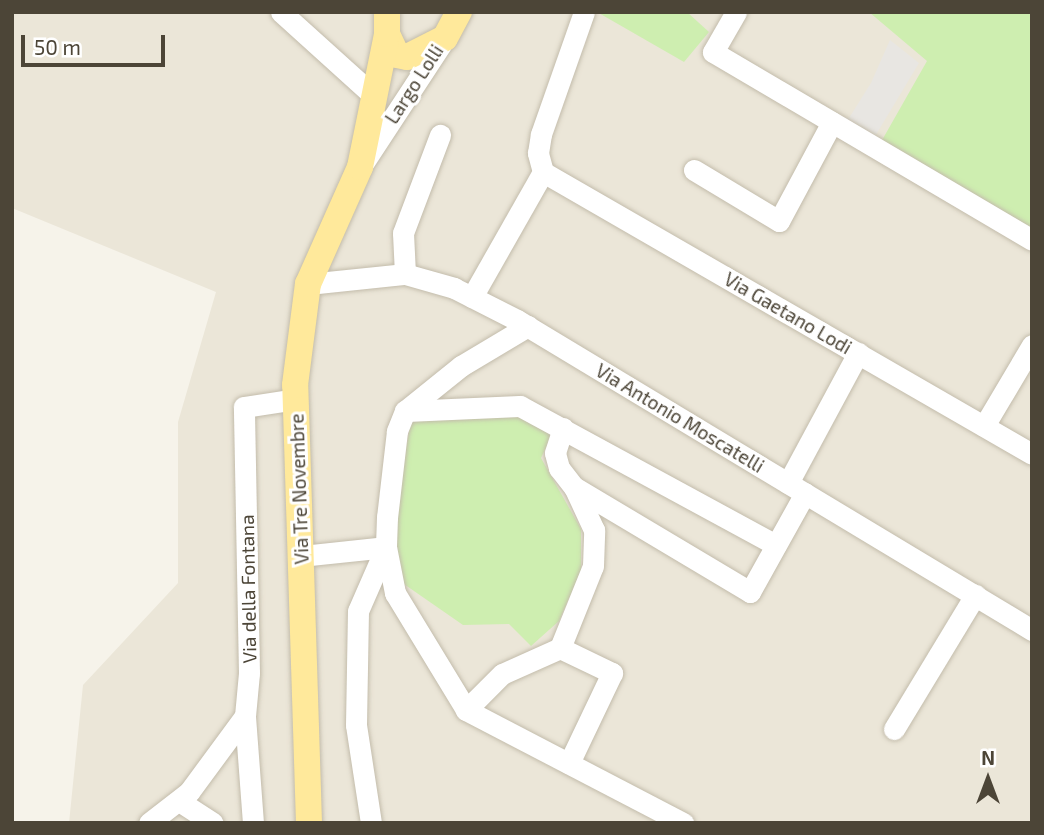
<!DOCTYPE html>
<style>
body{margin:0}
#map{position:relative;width:1044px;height:835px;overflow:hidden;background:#f6f3ea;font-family:"Exo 2",sans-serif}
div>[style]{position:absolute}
.residential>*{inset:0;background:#ebe6d8}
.green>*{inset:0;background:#ceeeb0}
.parking>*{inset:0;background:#e8e6e2}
.roads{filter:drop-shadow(0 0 2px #c3bcab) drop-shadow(0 0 2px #c3bcab)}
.minor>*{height:21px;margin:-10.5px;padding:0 10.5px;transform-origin:10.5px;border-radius:10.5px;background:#fff}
.major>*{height:26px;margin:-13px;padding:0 13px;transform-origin:13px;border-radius:13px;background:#ffe99b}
span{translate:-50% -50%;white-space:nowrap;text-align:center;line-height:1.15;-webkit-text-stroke:6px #fff;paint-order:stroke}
.street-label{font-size:19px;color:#4c4537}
.frame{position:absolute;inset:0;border:14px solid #4c4537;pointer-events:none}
.north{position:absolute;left:953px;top:744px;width:70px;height:70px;-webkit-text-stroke:5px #fff;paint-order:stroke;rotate:0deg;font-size:19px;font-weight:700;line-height:28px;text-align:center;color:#4c4537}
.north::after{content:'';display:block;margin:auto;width:24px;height:32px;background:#4c4537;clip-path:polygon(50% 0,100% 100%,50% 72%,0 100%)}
.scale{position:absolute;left:21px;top:35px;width:144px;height:32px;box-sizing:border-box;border:4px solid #4c4537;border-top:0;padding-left:9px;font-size:21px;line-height:24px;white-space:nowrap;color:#4c4537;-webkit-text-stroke:5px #fff;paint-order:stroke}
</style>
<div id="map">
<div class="residential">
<div style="clip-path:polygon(12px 12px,1032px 12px,1032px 823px,69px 823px,83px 685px,178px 583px,178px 422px,216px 292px,12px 208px)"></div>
</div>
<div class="green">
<div style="clip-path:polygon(597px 12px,687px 12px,709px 32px,684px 62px)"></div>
<div style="clip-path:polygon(869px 12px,1032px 12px,1032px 240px,877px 149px,927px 61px)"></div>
<div style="clip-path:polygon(520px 416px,552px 435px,541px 458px,581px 529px,581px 571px,559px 621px,531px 646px,509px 624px,463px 625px,401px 582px,394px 520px,411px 420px)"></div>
</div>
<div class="parking">
<div style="clip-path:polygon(890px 40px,919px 63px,874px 138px,841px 117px,849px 118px,871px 83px)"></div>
</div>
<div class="roads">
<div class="minor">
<div style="left:281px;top:12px;width:127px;rotate:42.1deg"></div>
<div style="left:736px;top:12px;width:46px;rotate:119.9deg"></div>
<div style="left:713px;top:52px;width:370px;rotate:30.5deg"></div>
<div style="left:364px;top:162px;width:148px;rotate:-56.8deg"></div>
<div style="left:694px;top:170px;width:99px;rotate:31deg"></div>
<div style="left:779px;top:221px;width:112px;rotate:-61.8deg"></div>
<div style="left:543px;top:172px;width:564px;rotate:29.97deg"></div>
<div style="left:405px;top:274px;width:41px;rotate:-92.8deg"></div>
<div style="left:403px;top:233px;width:105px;rotate:-69.3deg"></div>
<div style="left:308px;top:284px;width:98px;rotate:-5.9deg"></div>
<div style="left:405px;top:274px;width:51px;rotate:15.9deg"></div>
<div style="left:454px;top:288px;width:71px;rotate:26.9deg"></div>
<div style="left:517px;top:320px;width:601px;rotate:31.05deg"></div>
<div style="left:472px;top:297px;width:144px;rotate:-60.4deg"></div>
<div style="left:543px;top:172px;width:20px;rotate:-105deg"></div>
<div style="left:538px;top:153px;width:19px;rotate:-81deg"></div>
<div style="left:541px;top:134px;width:129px;rotate:-70.6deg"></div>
<div style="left:528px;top:326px;width:78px;rotate:149.2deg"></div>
<div style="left:461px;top:366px;width:72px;rotate:141.2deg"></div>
<div style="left:405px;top:411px;width:22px;rotate:112deg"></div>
<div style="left:397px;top:431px;width:87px;rotate:96.6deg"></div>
<div style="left:387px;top:517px;width:30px;rotate:92deg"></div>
<div style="left:386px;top:547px;width:47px;rotate:78.9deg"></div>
<div style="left:395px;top:593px;width:137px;rotate:58.7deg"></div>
<div style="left:466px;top:710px;width:245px;rotate:27.5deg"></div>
<div style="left:405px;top:411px;width:115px;rotate:-2.5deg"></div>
<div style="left:520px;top:406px;width:291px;rotate:28.5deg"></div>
<div style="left:984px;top:426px;width:94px;rotate:-59.3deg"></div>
<div style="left:563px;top:428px;width:26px;rotate:108deg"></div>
<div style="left:555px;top:453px;width:16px;rotate:75deg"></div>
<div style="left:559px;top:468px;width:24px;rotate:52deg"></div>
<div style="left:574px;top:487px;width:205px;rotate:30.8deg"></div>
<div style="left:750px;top:592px;width:113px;rotate:-60.9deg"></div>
<div style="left:788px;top:483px;width:148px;rotate:-61.7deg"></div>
<div style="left:301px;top:556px;width:85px;rotate:-6deg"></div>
<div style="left:560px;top:648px;width:58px;rotate:25.7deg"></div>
<div style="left:612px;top:673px;width:100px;rotate:115.5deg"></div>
<div style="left:466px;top:710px;width:51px;rotate:-45deg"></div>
<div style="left:502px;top:674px;width:64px;rotate:-24.1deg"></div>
<div style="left:560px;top:648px;width:88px;rotate:-68.1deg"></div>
<div style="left:593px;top:566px;width:36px;rotate:-88deg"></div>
<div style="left:594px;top:530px;width:47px;rotate:-114.9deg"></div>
<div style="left:894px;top:729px;width:157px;rotate:-58.8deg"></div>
<div style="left:179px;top:801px;width:40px;rotate:32.9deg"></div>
<div style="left:149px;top:823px;width:51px;rotate:-37.8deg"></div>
<div style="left:189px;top:792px;width:94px;rotate:-53.6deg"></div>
<div style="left:253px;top:823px;width:107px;rotate:-94.3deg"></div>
<div style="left:245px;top:716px;width:43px;rotate:-84.7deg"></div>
<div style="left:249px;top:673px;width:266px;rotate:-91.1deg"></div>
<div style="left:244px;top:407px;width:53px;rotate:-8.7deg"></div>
<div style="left:371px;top:823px;width:99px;rotate:-98.7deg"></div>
<div style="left:356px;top:725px;width:114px;rotate:-89deg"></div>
<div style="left:358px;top:611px;width:70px;rotate:-66.4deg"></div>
</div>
<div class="major">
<div style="left:387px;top:34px;width:23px;rotate:65deg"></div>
<div style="left:397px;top:55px;width:10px;rotate:11deg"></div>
<div style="left:407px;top:57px;width:42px;rotate:-26.6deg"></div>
<div style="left:445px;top:38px;width:30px;rotate:-62deg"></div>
<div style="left:309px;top:823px;width:438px;rotate:-91.8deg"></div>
<div style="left:295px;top:385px;width:102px;rotate:-82.7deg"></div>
<div style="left:308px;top:284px;width:128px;rotate:-66deg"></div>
<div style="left:360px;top:167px;width:136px;rotate:-78.5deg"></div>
<div style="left:387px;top:34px;width:22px;rotate:-90deg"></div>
</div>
</div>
<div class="street-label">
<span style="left:414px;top:84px;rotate:-57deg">Largo Lolli</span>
<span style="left:788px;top:313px;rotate:30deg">Via Gaetano Lodi</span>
<span style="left:680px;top:418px;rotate:31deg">Via Antonio Moscatelli</span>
<span style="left:299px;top:489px;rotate:-92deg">Via Tre Novembre</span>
<span style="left:248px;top:589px;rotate:-91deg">Via della Fontana</span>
</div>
<div class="frame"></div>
<div class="north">N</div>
<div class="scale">50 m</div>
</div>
